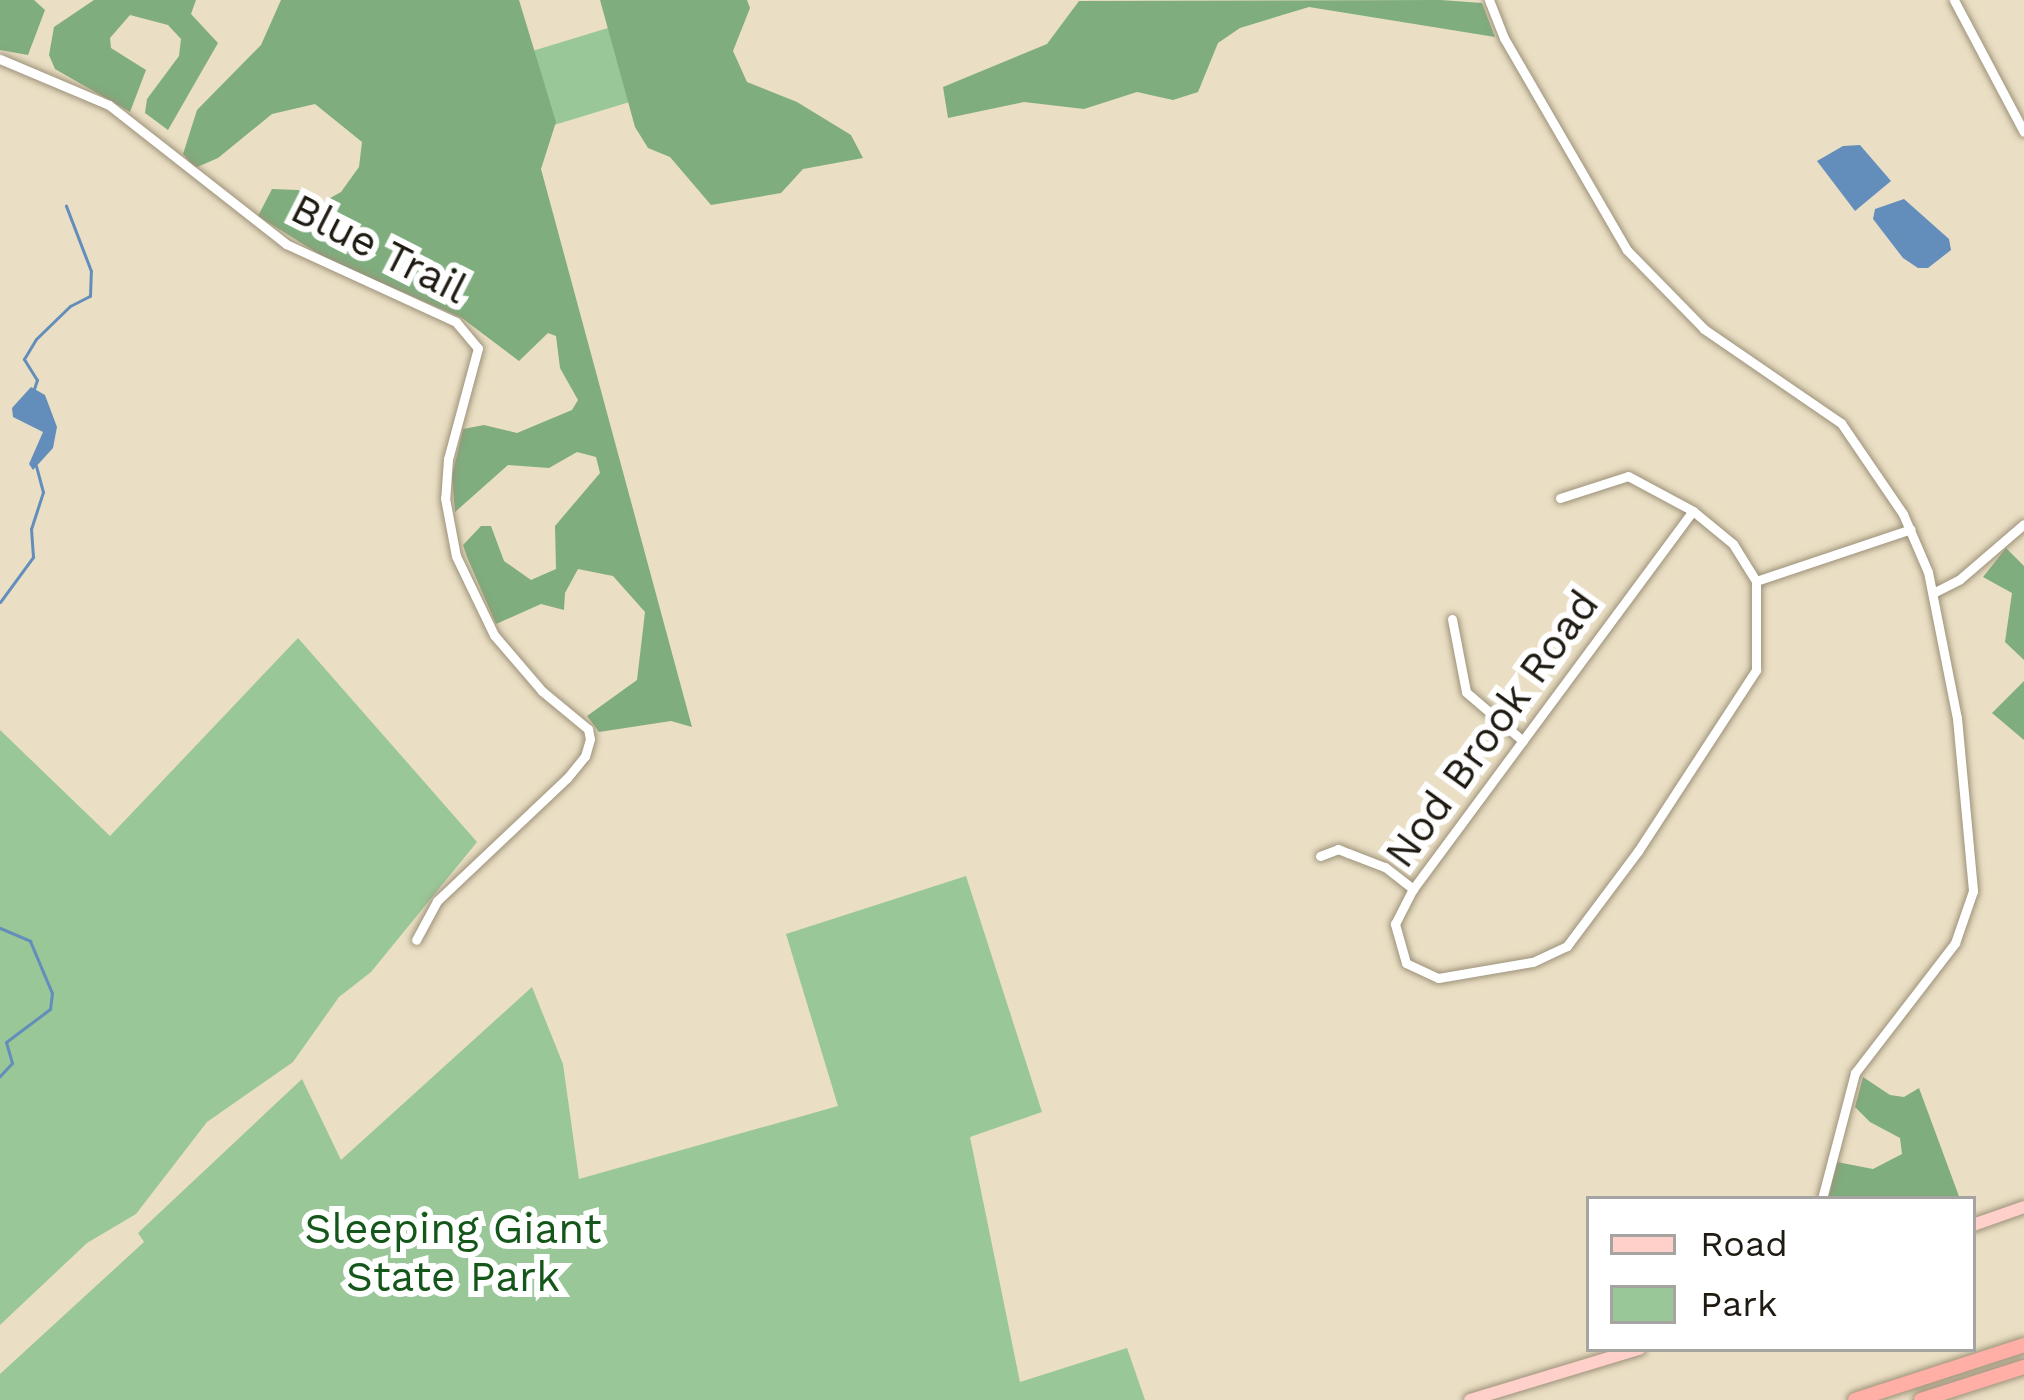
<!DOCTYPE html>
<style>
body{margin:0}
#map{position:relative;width:2024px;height:1400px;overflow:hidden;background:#eadfc4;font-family:"Work Sans",sans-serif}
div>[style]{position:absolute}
.green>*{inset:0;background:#99c798;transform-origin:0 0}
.forest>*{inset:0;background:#7fad7e}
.water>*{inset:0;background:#638ebb}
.stream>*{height:3px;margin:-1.5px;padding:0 1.5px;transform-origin:1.5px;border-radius:1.5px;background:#638ebb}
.roads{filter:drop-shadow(0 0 3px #9d927a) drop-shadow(0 0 3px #9d927a)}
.minor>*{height:9px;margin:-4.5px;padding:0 4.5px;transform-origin:4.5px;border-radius:4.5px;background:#fff}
.major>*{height:12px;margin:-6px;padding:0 6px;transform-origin:6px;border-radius:6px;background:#ffcfc9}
.highway>*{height:14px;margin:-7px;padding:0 7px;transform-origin:7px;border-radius:7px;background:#ffafa5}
span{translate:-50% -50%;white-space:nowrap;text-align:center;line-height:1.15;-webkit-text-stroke:12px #fff;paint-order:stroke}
.street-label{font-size:42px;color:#1f1b12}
.park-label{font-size:42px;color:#15571a}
.legend{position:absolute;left:1586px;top:1196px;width:390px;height:156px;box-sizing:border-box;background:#fff;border:3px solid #a5a4a0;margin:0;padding:15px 21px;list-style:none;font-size:36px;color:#1f1b12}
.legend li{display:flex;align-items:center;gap:24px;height:60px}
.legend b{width:60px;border:3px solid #a5a4a0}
</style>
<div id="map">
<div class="green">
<div style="left:608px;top:28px;width:77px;height:79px;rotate:73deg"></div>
<div style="clip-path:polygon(298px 638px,477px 842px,371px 972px,339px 997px,293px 1062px,207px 1122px,136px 1214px,87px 1243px,0 1325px,0 730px,110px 836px)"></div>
<div style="clip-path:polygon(966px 876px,1042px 1112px,970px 1137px,1020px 1382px,1127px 1348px,1145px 1400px,0 1400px,0 1374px,144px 1242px,138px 1233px,302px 1079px,341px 1160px,532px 987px,563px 1064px,579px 1179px,838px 1106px,786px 934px)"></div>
</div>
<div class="forest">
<div style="clip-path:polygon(0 0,34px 0,45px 10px,28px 55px,0 50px)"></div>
<div style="clip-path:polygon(94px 0,196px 0,191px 14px,218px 43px,168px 130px,145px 113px,147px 99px,179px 56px,181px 39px,168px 25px,130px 15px,110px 38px,111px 48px,146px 70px,130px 112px,55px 69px,49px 55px,54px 27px)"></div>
<div style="clip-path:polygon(281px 0,519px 0,556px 122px,541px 169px,692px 727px,671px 721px,599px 732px,587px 716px,637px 680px,645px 612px,613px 576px,578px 569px,565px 593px,564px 610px,541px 604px,496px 624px,467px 557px,463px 545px,481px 526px,491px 526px,504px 561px,531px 580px,556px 569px,555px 526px,600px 473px,596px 457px,577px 452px,549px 468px,508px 465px,455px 512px,452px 476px,463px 429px,484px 425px,517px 433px,572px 410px,578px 400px,560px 368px,556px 336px,548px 333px,519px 361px,462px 318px,327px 259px,258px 216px,272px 189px,298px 190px,323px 202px,341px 192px,359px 167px,362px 142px,315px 104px,272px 114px,218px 158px,195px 168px,183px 154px,197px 110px,261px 45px)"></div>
<div style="clip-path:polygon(600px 0,747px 0,750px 8px,733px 51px,747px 82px,797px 102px,851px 135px,863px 158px,803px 169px,781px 193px,711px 205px,670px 157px,648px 148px,635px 127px)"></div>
<div style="clip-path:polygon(1441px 0,1482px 3px,1495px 37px,1309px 7px,1240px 28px,1218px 43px,1198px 92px,1173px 100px,1137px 92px,1084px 109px,1024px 102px,948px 118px,943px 87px,1047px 44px,1079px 1px)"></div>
<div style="clip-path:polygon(2006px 548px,2024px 566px,2024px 660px,2005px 642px,2012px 593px,1983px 577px)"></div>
<div style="clip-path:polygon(2024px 681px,2024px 740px,1992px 713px)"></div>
<div style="clip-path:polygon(1863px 1077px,1890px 1095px,1904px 1097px,1919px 1088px,1960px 1199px,1828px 1199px,1837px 1162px,1873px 1169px,1902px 1154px,1900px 1138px,1870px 1122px,1855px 1107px)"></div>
</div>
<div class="water">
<div style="clip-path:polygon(1860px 145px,1891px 181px,1855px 211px,1817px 161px,1843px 146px)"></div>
<div style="clip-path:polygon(1904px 199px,1949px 239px,1951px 250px,1928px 268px,1918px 268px,1903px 258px,1873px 219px,1875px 209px)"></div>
<div style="clip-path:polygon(31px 387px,45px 395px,57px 427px,53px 448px,33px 470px,29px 464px,43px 432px,13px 417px,12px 408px)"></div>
</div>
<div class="stream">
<div style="left:33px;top:392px;width:13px;rotate:-72deg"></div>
<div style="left:37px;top:380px;width:25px;rotate:-122deg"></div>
<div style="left:24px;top:359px;width:23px;rotate:-59deg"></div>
<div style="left:36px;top:339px;width:47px;rotate:-44.1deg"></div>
<div style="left:70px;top:306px;width:22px;rotate:-27deg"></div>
<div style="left:90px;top:296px;width:25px;rotate:-88deg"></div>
<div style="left:91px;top:271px;width:70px;rotate:-111deg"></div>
<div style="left:0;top:602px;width:56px;rotate:-53.7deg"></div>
<div style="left:33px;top:557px;width:28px;rotate:-94deg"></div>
<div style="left:31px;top:529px;width:39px;rotate:-72deg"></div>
<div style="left:43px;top:492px;width:27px;rotate:-105deg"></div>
<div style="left:0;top:928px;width:33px;rotate:23deg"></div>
<div style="left:30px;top:941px;width:56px;rotate:67.1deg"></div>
<div style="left:52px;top:993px;width:16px;rotate:97deg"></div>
<div style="left:50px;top:1009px;width:55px;rotate:143.1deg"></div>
<div style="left:6px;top:1042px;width:22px;rotate:74deg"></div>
<div style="left:12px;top:1063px;width:18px;rotate:133deg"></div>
</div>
<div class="roads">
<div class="minor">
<div style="left:1489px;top:0;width:41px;rotate:68.5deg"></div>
<div style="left:1504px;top:38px;width:245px;rotate:59.9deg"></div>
<div style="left:1627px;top:250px;width:110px;rotate:45.7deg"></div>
<div style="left:1704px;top:329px;width:166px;rotate:34.5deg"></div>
<div style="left:1841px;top:423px;width:110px;rotate:55.7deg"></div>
<div style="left:1903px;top:514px;width:63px;rotate:66.7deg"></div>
<div style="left:1928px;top:572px;width:149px;rotate:78.8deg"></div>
<div style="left:1957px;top:718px;width:174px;rotate:84.7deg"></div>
<div style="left:1973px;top:891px;width:55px;rotate:109.1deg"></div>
<div style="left:1955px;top:943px;width:164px;rotate:127.6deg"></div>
<div style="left:1855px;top:1073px;width:130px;rotate:104.7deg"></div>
<div style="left:1954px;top:0;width:149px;rotate:62.1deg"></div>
<div style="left:0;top:59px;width:118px;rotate:22.9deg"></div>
<div style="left:109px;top:105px;width:225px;rotate:38.1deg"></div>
<div style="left:286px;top:244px;width:187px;rotate:24.6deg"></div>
<div style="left:456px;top:322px;width:34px;rotate:50deg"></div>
<div style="left:478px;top:348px;width:115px;rotate:105.1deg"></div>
<div style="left:448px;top:459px;width:39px;rotate:94deg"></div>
<div style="left:445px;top:498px;width:59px;rotate:79.3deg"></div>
<div style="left:456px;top:556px;width:88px;rotate:64.3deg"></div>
<div style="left:494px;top:635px;width:74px;rotate:49.4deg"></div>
<div style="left:542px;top:691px;width:60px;rotate:39.6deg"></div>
<div style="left:588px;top:729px;width:10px;rotate:79deg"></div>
<div style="left:590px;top:739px;width:18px;rotate:106deg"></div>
<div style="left:585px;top:756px;width:28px;rotate:129deg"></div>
<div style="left:567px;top:778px;width:179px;rotate:136.6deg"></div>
<div style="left:437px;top:901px;width:44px;rotate:118.3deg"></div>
<div style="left:1560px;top:498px;width:71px;rotate:-17.9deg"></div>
<div style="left:1628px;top:476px;width:74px;rotate:28.3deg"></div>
<div style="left:1693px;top:511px;width:52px;rotate:39.5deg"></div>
<div style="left:1733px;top:544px;width:44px;rotate:58.1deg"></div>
<div style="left:1756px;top:581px;width:89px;rotate:90deg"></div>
<div style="left:1756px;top:670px;width:216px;rotate:123.1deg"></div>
<div style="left:1638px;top:851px;width:119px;rotate:126.8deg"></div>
<div style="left:1567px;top:946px;width:38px;rotate:155deg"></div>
<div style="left:1532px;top:962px;width:95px;rotate:170.3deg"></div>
<div style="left:1438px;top:978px;width:35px;rotate:-155deg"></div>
<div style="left:1406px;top:963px;width:41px;rotate:-105.8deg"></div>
<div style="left:1395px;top:924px;width:39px;rotate:-63deg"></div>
<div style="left:1413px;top:889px;width:470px;rotate:-53.5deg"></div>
<div style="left:1756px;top:581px;width:163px;rotate:-18.5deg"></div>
<div style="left:1933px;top:593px;width:30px;rotate:-27deg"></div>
<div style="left:1960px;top:579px;width:84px;rotate:-40.7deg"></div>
<div style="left:1452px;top:619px;width:74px;rotate:79.1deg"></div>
<div style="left:1466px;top:692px;width:75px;rotate:40.7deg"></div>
<div style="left:1320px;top:856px;width:19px;rotate:-21deg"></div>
<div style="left:1338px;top:849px;width:11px;rotate:22deg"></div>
<div style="left:1348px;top:853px;width:40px;rotate:21deg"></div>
<div style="left:1385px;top:867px;width:36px;rotate:38deg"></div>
</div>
<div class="major">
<div style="left:1973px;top:1225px;width:54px;rotate:-19.4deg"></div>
<div style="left:1470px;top:1400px;width:177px;rotate:-16.8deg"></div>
</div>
<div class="highway">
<div style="left:1855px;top:1400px;width:178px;rotate:-18deg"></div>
<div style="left:1921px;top:1400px;width:108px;rotate:-17.8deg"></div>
</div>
</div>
<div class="street-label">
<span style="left:379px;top:249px;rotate:27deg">Blue Trail</span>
<span style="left:1492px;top:729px;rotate:-54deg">Nod Brook Road</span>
</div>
<div class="park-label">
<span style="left:453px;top:1253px">Sleeping Giant<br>State Park</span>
</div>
<ul class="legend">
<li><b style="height:15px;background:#ffcfc9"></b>Road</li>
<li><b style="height:33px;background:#99c798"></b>Park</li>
</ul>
</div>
